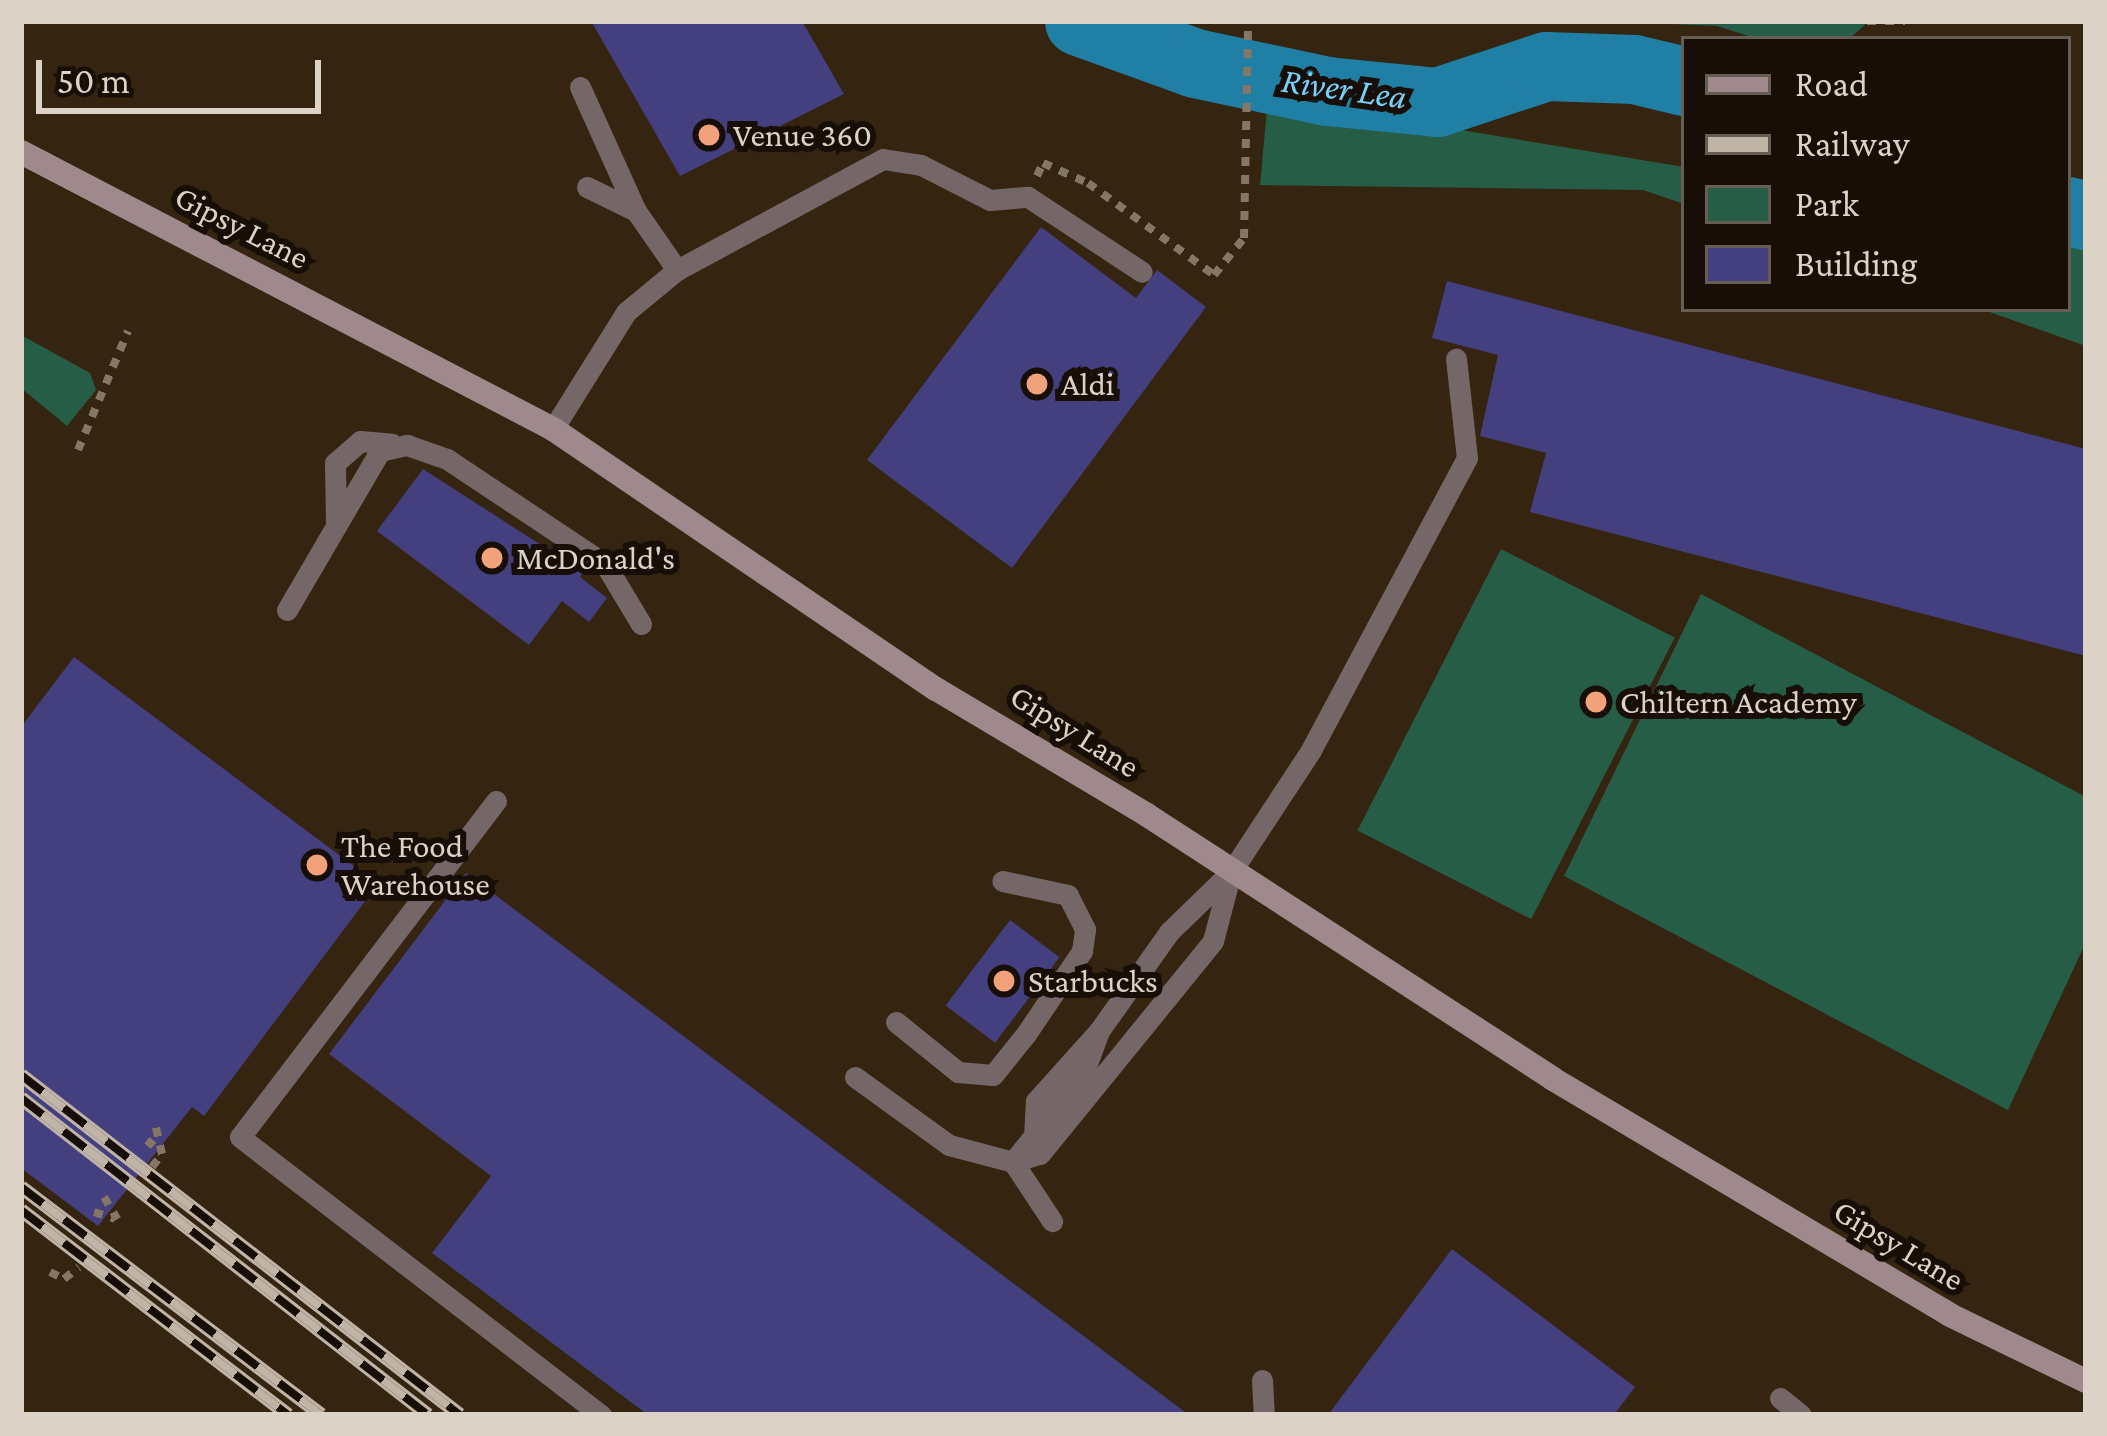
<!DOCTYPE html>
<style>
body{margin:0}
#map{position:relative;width:2107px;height:1436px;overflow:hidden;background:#352410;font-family:"Crimson Pro",serif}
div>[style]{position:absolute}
.green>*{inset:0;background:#255d47;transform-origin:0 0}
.river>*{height:69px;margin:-34.5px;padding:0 34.5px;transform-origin:34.5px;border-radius:34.5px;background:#207fa5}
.building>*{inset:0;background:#443f7e;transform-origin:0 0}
.path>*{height:8px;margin-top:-4px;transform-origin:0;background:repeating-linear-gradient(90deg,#857766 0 9px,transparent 0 18px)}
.service>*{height:21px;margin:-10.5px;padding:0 10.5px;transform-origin:10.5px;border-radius:10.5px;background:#756668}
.secondary>*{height:24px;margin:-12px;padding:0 12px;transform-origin:12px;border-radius:12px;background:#a0898c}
.rail>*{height:14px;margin-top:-7px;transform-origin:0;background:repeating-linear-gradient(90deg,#170f07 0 27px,#c0b4a6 0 54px);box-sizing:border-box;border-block:3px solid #c0b4a6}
.dots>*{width:33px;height:33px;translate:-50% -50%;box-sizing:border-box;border:6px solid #170f07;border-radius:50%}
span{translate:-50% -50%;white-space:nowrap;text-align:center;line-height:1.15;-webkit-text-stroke:12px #170f07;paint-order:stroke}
.poi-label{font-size:33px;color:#ddd2c6}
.left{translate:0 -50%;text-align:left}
.street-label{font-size:33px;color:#ddd2c6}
.water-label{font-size:36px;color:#76d0fb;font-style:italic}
.frame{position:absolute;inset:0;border:24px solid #ddd2c6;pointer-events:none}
.legend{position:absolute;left:1681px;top:36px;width:390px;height:276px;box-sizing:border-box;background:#170f07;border:3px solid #665d53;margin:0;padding:15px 21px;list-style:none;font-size:36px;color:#ddd2c6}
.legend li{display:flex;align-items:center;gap:24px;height:60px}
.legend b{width:60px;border:3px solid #665d53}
.scale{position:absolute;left:36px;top:60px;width:285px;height:54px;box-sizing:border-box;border:6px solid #ddd2c6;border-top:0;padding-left:15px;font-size:36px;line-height:42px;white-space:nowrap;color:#ddd2c6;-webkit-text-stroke:9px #170f07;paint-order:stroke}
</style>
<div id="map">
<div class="green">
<div style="clip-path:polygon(1601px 21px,1869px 21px,1849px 39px,1758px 39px,1717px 26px)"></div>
<div style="clip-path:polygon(1268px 98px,1684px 167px,1684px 204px,1643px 190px,1260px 185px)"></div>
<div style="clip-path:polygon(2068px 230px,2086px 233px,2086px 346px,1981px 309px,2068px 309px)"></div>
<div style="clip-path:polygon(21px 335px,90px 373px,96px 390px,67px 426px,21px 388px)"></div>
<div style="left:1501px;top:549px;width:195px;height:316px;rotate:27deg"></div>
<div style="clip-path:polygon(1701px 594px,2086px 797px,2086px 942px,2008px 1110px,1564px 876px)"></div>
</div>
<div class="river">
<div style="left:1079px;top:21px;width:123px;rotate:19.9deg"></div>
<div style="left:1195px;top:63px;width:135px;rotate:12deg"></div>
<div style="left:1327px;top:91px;width:111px;rotate:5.7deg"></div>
<div style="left:1437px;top:102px;width:115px;rotate:-18.3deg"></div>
<div style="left:1546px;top:66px;width:88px;rotate:2deg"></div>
<div style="left:1634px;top:69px;width:51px;rotate:13.5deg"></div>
<div style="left:2068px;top:211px;width:18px;rotate:13deg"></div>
</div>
<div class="building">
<div style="clip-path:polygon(591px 21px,802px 21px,844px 94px,680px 176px)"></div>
<div style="clip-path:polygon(1041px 227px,1136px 298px,1157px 270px,1206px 307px,1012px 568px,867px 460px)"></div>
<div style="clip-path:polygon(1447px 281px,2086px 449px,2086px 656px,1530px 512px,1546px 453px,1480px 436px,1498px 355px,1432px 338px)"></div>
<div style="clip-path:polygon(423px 469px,583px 572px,580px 577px,607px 598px,589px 622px,562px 601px,529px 645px,377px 531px)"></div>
<div style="clip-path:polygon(74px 657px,378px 884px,204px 1116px,192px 1107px,98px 1226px,21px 1168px,21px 727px)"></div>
<div style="clip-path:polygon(466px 873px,1189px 1415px,648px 1415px,432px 1253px,491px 1176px,329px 1054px)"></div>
<div style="left:1010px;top:920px;width:62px;height:107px;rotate:37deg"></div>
<div style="clip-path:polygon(1452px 1249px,1635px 1387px,1614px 1415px,1328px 1415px)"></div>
</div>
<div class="path">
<div style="left:1867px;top:21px;width:38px"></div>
<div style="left:1037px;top:176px;width:14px;rotate:-65deg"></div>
<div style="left:1043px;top:163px;width:49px;rotate:24deg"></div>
<div style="left:1088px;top:183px;width:156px;rotate:36.1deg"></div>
<div style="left:1214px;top:275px;width:48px;rotate:-51deg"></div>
<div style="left:1244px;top:238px;width:217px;rotate:-88.9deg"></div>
<div style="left:78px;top:450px;width:129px;rotate:-67.2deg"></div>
<div style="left:147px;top:1140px;width:19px;rotate:43deg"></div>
<div style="left:152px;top:1167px;width:16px;rotate:-52deg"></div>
<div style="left:162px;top:1154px;width:27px;rotate:-103deg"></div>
<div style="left:104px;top:1197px;width:26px;rotate:59deg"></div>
<div style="left:94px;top:1212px;width:22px;rotate:18deg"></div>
<div style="left:50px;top:1272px;width:16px;rotate:27deg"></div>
<div style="left:64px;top:1279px;width:19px;rotate:-39deg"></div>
</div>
<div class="service">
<div style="left:580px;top:87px;width:136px;rotate:65.7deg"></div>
<div style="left:587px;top:187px;width:55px;rotate:26.1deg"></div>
<div style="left:636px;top:211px;width:72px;rotate:55.2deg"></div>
<div style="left:553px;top:429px;width:138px;rotate:-58deg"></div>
<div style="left:626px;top:312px;width:66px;rotate:-39.5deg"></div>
<div style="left:677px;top:270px;width:234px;rotate:-28.3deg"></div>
<div style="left:883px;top:159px;width:38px;rotate:9deg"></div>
<div style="left:921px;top:165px;width:77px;rotate:26.9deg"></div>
<div style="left:990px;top:200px;width:38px;rotate:-5deg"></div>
<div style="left:1028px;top:197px;width:136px;rotate:33.3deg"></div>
<div style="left:336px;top:522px;width:59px;rotate:-91deg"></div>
<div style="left:335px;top:463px;width:33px;rotate:-41deg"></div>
<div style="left:360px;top:441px;width:32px;rotate:5deg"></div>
<div style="left:287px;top:610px;width:184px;rotate:-59.7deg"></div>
<div style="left:380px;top:451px;width:28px;rotate:-13deg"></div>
<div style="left:407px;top:445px;width:42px;rotate:19.3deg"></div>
<div style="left:447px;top:459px;width:190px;rotate:33.6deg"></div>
<div style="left:605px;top:564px;width:70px;rotate:59deg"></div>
<div style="left:496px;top:801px;width:422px;rotate:127.3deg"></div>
<div style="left:240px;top:1137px;width:456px;rotate:37.6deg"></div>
<div style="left:896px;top:1022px;width:80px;rotate:38.9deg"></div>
<div style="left:958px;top:1072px;width:35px;rotate:5deg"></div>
<div style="left:993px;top:1075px;width:53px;rotate:-51.2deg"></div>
<div style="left:1026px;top:1034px;width:100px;rotate:-56deg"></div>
<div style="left:1082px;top:951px;width:22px;rotate:-82deg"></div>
<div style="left:1085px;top:929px;width:38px;rotate:-117deg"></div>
<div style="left:1068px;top:895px;width:67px;rotate:-168deg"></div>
<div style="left:855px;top:1077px;width:116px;rotate:35.9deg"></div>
<div style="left:949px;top:1145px;width:66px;rotate:14.9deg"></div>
<div style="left:1013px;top:1162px;width:28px;rotate:-17deg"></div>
<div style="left:1040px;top:1154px;width:274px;rotate:-50.9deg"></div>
<div style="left:1213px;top:941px;width:71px;rotate:-75.4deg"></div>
<div style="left:1034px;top:1137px;width:36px;rotate:-87deg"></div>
<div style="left:1036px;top:1101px;width:94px;rotate:-48deg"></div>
<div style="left:1013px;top:1162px;width:115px;rotate:-51.7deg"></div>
<div style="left:1084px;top:1072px;width:44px;rotate:-69.9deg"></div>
<div style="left:1099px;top:1031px;width:121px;rotate:-54.7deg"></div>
<div style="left:1169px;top:932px;width:86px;rotate:-44.1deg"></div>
<div style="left:1231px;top:872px;width:146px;rotate:-56.7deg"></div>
<div style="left:1311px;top:750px;width:331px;rotate:-61.9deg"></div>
<div style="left:1467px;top:458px;width:100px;rotate:-96.3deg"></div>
<div style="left:1013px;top:1162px;width:71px;rotate:56.5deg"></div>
<div style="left:1262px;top:1380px;width:35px;rotate:87deg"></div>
<div style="left:1780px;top:1398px;width:27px;rotate:39deg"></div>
</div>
<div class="secondary">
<div style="left:21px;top:152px;width:600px;rotate:27.5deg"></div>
<div style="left:553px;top:429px;width:463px;rotate:34.2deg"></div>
<div style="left:936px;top:689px;width:246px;rotate:30.8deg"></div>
<div style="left:1147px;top:815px;width:484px;rotate:33deg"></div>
<div style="left:1553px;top:1079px;width:462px;rotate:30.7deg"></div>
<div style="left:1950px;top:1315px;width:151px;rotate:25.9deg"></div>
</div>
<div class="rail">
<div style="left:21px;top:1075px;width:555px;rotate:37.76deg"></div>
<div style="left:21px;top:1098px;width:516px;rotate:37.91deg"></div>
<div style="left:21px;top:1187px;width:377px;rotate:37.2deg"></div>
<div style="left:21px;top:1210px;width:337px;rotate:37.5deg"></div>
</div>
<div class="dots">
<div style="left:709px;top:135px;background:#f1a27b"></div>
<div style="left:1037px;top:384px;background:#f1a27b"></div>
<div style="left:492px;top:558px;background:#f1a27b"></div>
<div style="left:1596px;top:702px;background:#f1a27b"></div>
<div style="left:317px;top:865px;background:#f1a27b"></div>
<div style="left:1004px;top:981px;background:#f1a27b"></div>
</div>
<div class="poi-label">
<span class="left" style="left:733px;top:135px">Venue 360</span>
<span class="left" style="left:1061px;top:384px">Aldi</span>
<span class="left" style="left:516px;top:558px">McDonald's</span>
<span class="left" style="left:1620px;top:702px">Chiltern Academy</span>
<span class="left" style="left:341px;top:865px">The Food<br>Warehouse</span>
<span class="left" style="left:1028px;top:981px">Starbucks</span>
</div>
<div class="street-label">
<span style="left:242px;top:227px;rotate:27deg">Gipsy Lane</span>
<span style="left:1075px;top:731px;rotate:32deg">Gipsy Lane</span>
<span style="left:1899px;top:1245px;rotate:31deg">Gipsy Lane</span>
</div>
<div class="water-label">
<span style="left:1344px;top:89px;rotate:8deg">River Lea</span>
</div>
<div class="frame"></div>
<ul class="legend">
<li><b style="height:15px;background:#a0898c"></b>Road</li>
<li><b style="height:15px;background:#c0b4a6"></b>Railway</li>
<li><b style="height:33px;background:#255d47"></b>Park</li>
<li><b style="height:33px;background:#443f7e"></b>Building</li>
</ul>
<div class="scale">50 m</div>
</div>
